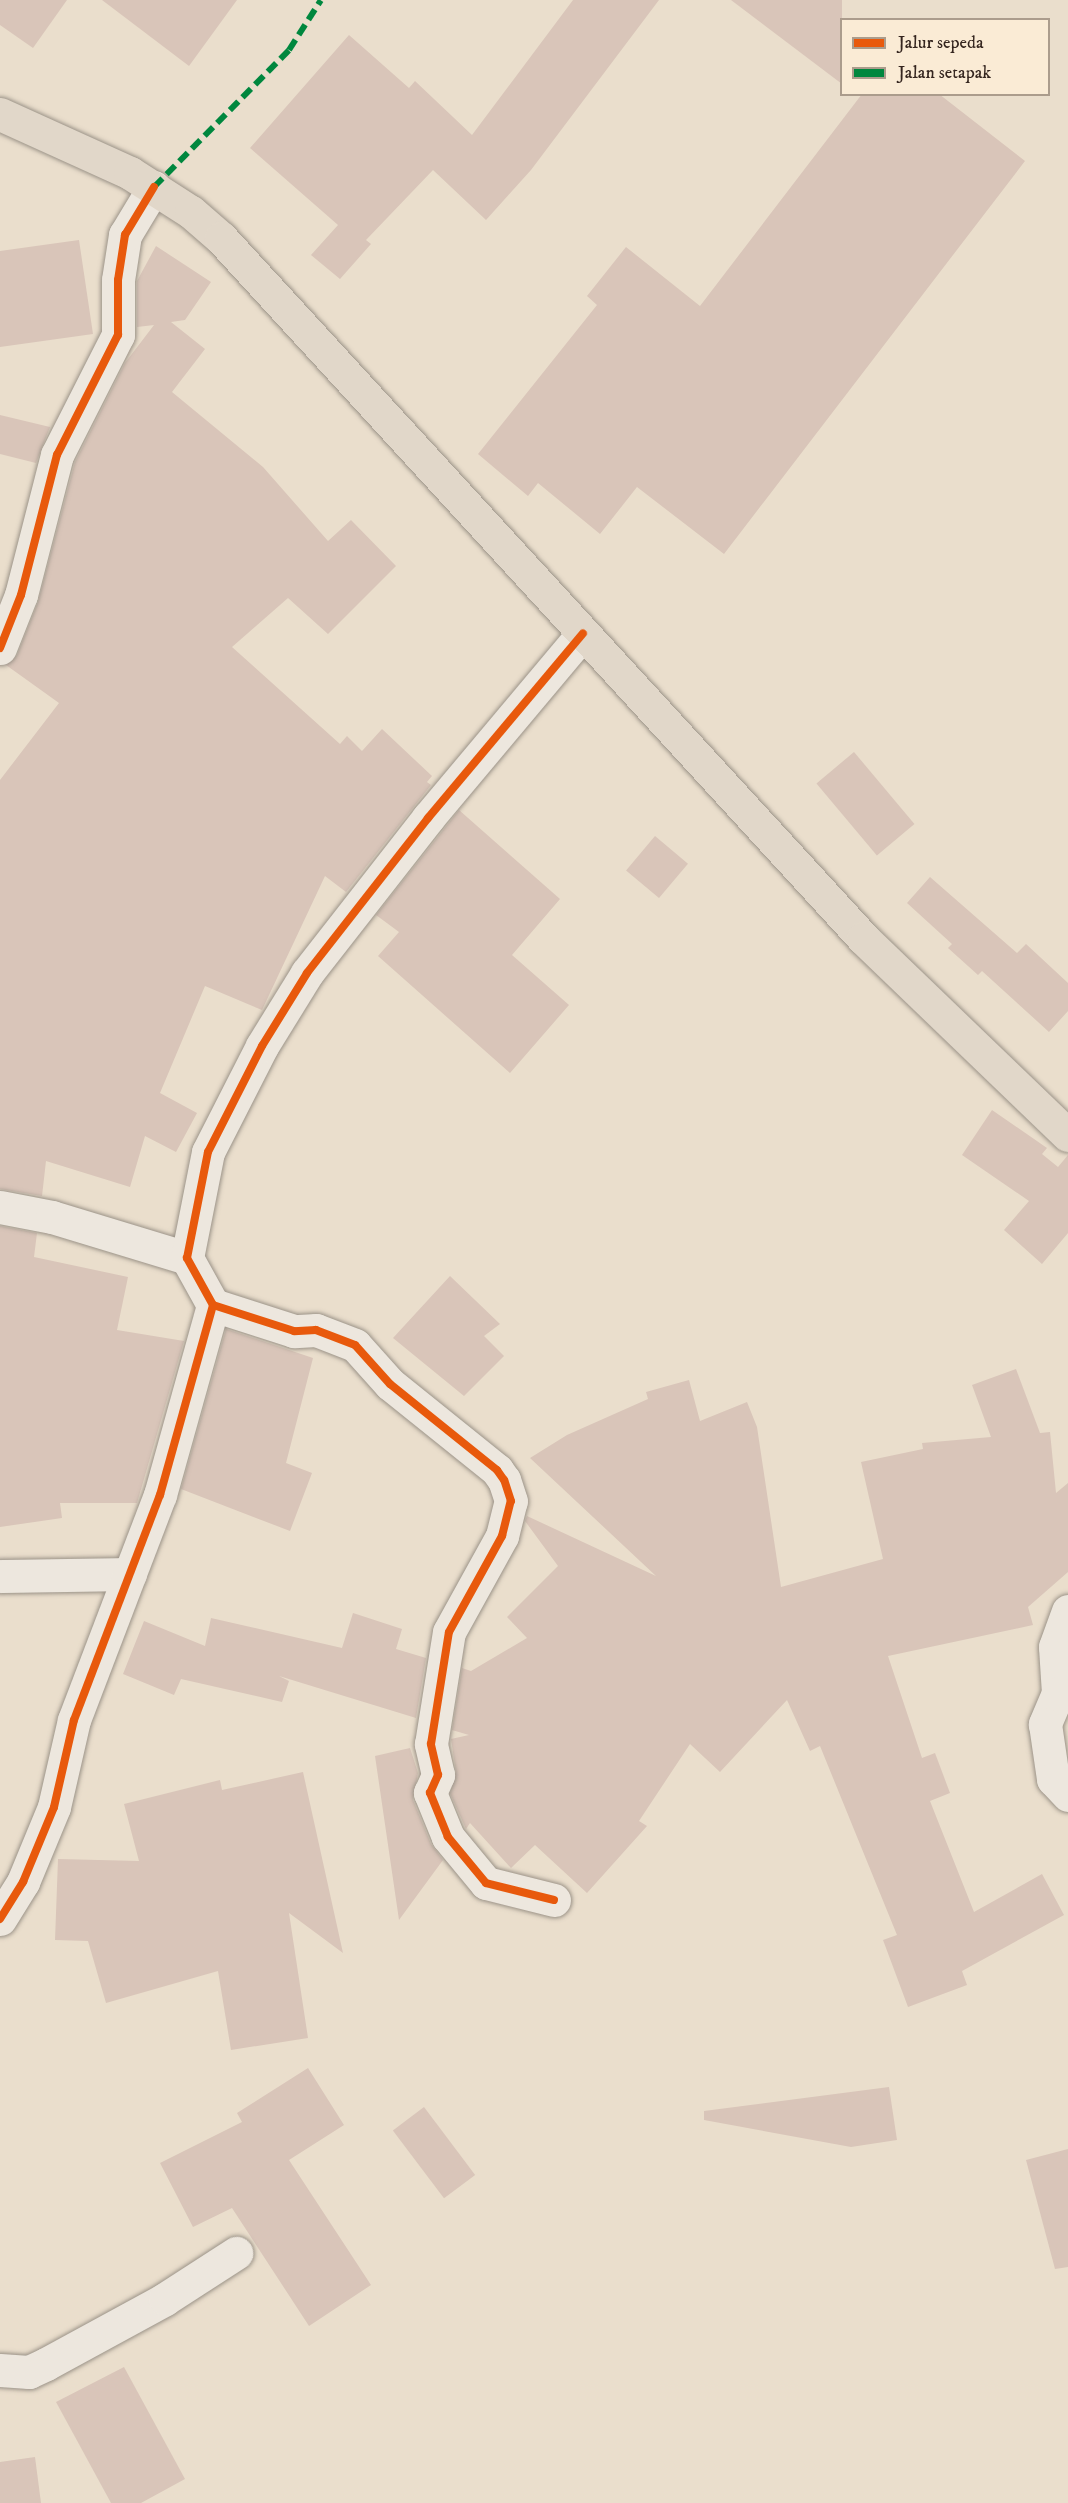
<!DOCTYPE html>
<style>
body{margin:0}
#map{position:relative;width:1068px;height:2503px;overflow:hidden;background:#eadecc;font-family:"IM FELL DW Pica",serif}
div>[style]{position:absolute}
.building>*{inset:0;background:#d9c5b9;transform-origin:0 0}
.roads{filter:drop-shadow(0 0 2px #9b9388) drop-shadow(0 0 2px #9b9388)}
.street>*{height:33px;margin:-16.5px;padding:0 16.5px;transform-origin:16.5px;border-radius:16.5px;background:#ede7de}
.highway>*{height:33px;margin:-16.5px;padding:0 16.5px;transform-origin:16.5px;border-radius:16.5px;background:#e1d7c9}
.quiet>*{height:6px;margin-top:-3px;transform-origin:0;background:repeating-linear-gradient(90deg,#00873e 0 12px,transparent 0 18px)}
.cycleway>*{height:8px;margin:-4px;padding:0 4px;transform-origin:4px;border-radius:4px;background:#e8590c}
span{translate:-50% -50%;white-space:nowrap;text-align:center;line-height:1.15;-webkit-text-stroke:4.5px #faebd5;paint-order:stroke}
.legend{position:absolute;left:840px;top:18px;width:210px;height:78px;box-sizing:border-box;background:#faebd5;border:2px solid #ab9c8c;margin:0;padding:8px 10px;list-style:none;font-size:18px;color:#34251f}
.legend li{display:flex;align-items:center;gap:12px;height:30px}
.legend b{width:30px;border:2px solid #ab9c8c}
</style>
<div id="map">
<div class="building">
<div style="clip-path:polygon(0 0,67px 0,33px 48px,0 25px)"></div>
<div style="clip-path:polygon(102px 0,237px 0,189px 66px)"></div>
<div style="clip-path:polygon(573px 0,659px 0,531px 170px,486px 220px,433px 170px,366px 240px,371px 244px,340px 279px,311px 255px,338px 225px,250px 148px,349px 35px,409px 88px,415px 81px,472px 135px)"></div>
<div style="clip-path:polygon(731px 0,842px 0,842px 84px)"></div>
<div style="clip-path:polygon(862px 94px,939px 94px,1025px 161px,724px 554px,637px 487px,600px 534px,538px 483px,528px 496px,478px 454px,597px 305px,587px 296px,626px 247px,700px 306px)"></div>
<div style="clip-path:polygon(79px 240px,93px 334px,0 347px,0 251px)"></div>
<div style="clip-path:polygon(156px 246px,211px 282px,185px 320px,171px 322px,205px 349px,172px 392px,263px 467px,328px 541px,351px 520px,396px 566px,328px 634px,288px 598px,232px 647px,340px 744px,347px 736px,362px 751px,382px 729px,432px 776px,427px 782px,431px 785px,346px 892px,325px 876px,262px 1010px,205px 986px,160px 1093px,197px 1113px,176px 1152px,145px 1136px,130px 1187px,46px 1161px,42px 1196px,0 1189px,0 780px,59px 703px,6px 665px,17px 655px,38px 602px,75px 462px,125px 363px,154px 325px,137px 327px,137px 281px)"></div>
<div style="clip-path:polygon(0 415px,50px 427px,36px 463px,0 454px)"></div>
<div style="left:854px;top:752px;width:94px;height:49px;rotate:50deg"></div>
<div style="clip-path:polygon(459px 810px,560px 899px,512px 955px,569px 1005px,510px 1073px,378px 956px,399px 932px,376px 915px)"></div>
<div style="left:655px;top:836px;width:43px;height:45px;rotate:40deg"></div>
<div style="clip-path:polygon(930px 877px,1017px 953px,1026px 944px,1068px 983px,1068px 1011px,1049px 1032px,982px 971px,978px 975px,948px 948px,952px 944px,907px 903px)"></div>
<div style="clip-path:polygon(992px 1110px,1047px 1148px,1042px 1154px,1058px 1167px,1068px 1155px,1068px 1233px,1042px 1264px,1004px 1230px,1029px 1201px,962px 1155px)"></div>
<div style="clip-path:polygon(0 1226px,37px 1233px,34px 1257px,128px 1277px,117px 1330px,184px 1341px,137px 1503px,60px 1503px,62px 1518px,0 1527px)"></div>
<div style="clip-path:polygon(450px 1276px,500px 1324px,484px 1336px,504px 1356px,464px 1396px,393px 1338px)"></div>
<div style="clip-path:polygon(226px 1329px,313px 1358px,286px 1463px,312px 1473px,290px 1531px,181px 1489px)"></div>
<div style="clip-path:polygon(1016px 1369px,1040px 1433px,1050px 1432px,1056px 1493px,1068px 1483px,1068px 1572px,1028px 1607px,1033px 1625px,888px 1656px,922px 1758px,935px 1753px,950px 1793px,930px 1801px,974px 1912px,1042px 1874px,1064px 1915px,962px 1971px,967px 1985px,908px 2007px,883px 1940px,897px 1935px,820px 1746px,810px 1751px,787px 1700px,720px 1772px,690px 1744px,639px 1821px,647px 1826px,587px 1893px,535px 1845px,511px 1868px,470px 1823px,466px 1829px,450px 1793px,456px 1772px,451px 1739px,469px 1735px,452px 1730px,462px 1668px,471px 1671px,527px 1638px,507px 1617px,558px 1566px,525px 1521px,527px 1516px,656px 1576px,530px 1458px,567px 1435px,648px 1399px,646px 1392px,689px 1380px,700px 1421px,747px 1402px,757px 1427px,781px 1587px,883px 1559px,861px 1462px,923px 1449px,922px 1443px,991px 1437px,972px 1385px)"></div>
<div style="clip-path:polygon(353px 1613px,402px 1629px,396px 1649px,426px 1658px,416px 1718px,279px 1676px,289px 1681px,282px 1702px,181px 1679px,174px 1695px,123px 1674px,144px 1621px,205px 1646px,211px 1618px,342px 1648px)"></div>
<div style="clip-path:polygon(410px 1748px,418px 1773px,413px 1800px,431px 1844px,443px 1860px,399px 1920px,375px 1756px)"></div>
<div style="clip-path:polygon(303px 1772px,343px 1953px,289px 1913px,308px 2038px,231px 2050px,218px 1971px,106px 2003px,88px 1941px,55px 1940px,58px 1859px,139px 1861px,124px 1804px,220px 1780px,222px 1790px)"></div>
<div style="clip-path:polygon(308px 2068px,344px 2125px,289px 2160px,371px 2285px,309px 2326px,232px 2208px,193px 2227px,160px 2163px,242px 2122px,237px 2113px)"></div>
<div style="clip-path:polygon(889px 2087px,897px 2140px,851px 2147px,704px 2120px,704px 2111px)"></div>
<div style="left:424px;top:2107px;width:85px;height:39px;rotate:53deg"></div>
<div style="clip-path:polygon(1068px 2149px,1068px 2267px,1055px 2269px,1026px 2160px)"></div>
<div style="clip-path:polygon(124px 2367px,185px 2479px,141px 2503px,111px 2503px,56px 2402px)"></div>
<div style="clip-path:polygon(35px 2457px,41px 2503px,0 2503px,0 2462px)"></div>
</div>
<div class="roads">
<div class="street">
<div style="left:0;top:648px;width:57px;rotate:-68.4deg"></div>
<div style="left:21px;top:595px;width:145px;rotate:-75.6deg"></div>
<div style="left:57px;top:455px;width:135px;rotate:-63.1deg"></div>
<div style="left:118px;top:335px;width:55px;rotate:-90deg"></div>
<div style="left:118px;top:280px;width:46px;rotate:-81.2deg"></div>
<div style="left:125px;top:235px;width:56px;rotate:-58.9deg"></div>
<div style="left:0;top:1207px;width:53px;rotate:10.9deg"></div>
<div style="left:52px;top:1217px;width:141px;rotate:16.9deg"></div>
<div style="left:0;top:1576px;width:130px;rotate:-0.9deg"></div>
<div style="left:1068px;top:1611px;width:38px;rotate:110deg"></div>
<div style="left:1055px;top:1647px;width:46px;rotate:86.3deg"></div>
<div style="left:1058px;top:1693px;width:34px;rotate:113deg"></div>
<div style="left:1045px;top:1724px;width:56px;rotate:81.7deg"></div>
<div style="left:1053px;top:1779px;width:22px;rotate:47deg"></div>
<div style="left:554px;top:1900px;width:70px;rotate:-166deg"></div>
<div style="left:486px;top:1883px;width:60px;rotate:-129.6deg"></div>
<div style="left:448px;top:1837px;width:48px;rotate:-112.2deg"></div>
<div style="left:430px;top:1793px;width:20px;rotate:-66deg"></div>
<div style="left:438px;top:1775px;width:32px;rotate:-103deg"></div>
<div style="left:431px;top:1744px;width:113px;rotate:-80.9deg"></div>
<div style="left:449px;top:1632px;width:110px;rotate:-61.1deg"></div>
<div style="left:502px;top:1536px;width:36px;rotate:-76deg"></div>
<div style="left:511px;top:1501px;width:22px;rotate:-108deg"></div>
<div style="left:504px;top:1480px;width:12px;rotate:-125deg"></div>
<div style="left:497px;top:1470px;width:137px;rotate:-141.2deg"></div>
<div style="left:390px;top:1384px;width:52px;rotate:-131.9deg"></div>
<div style="left:355px;top:1345px;width:42px;rotate:-159deg"></div>
<div style="left:316px;top:1330px;width:22px;rotate:177deg"></div>
<div style="left:294px;top:1331px;width:85px;rotate:-162.2deg"></div>
<div style="left:213px;top:1305px;width:54px;rotate:-119deg"></div>
<div style="left:187px;top:1258px;width:108px;rotate:-78.8deg"></div>
<div style="left:208px;top:1152px;width:119px;rotate:-63deg"></div>
<div style="left:262px;top:1046px;width:86px;rotate:-58.3deg"></div>
<div style="left:307px;top:973px;width:197px;rotate:-52deg"></div>
<div style="left:428px;top:818px;width:241px;rotate:-50deg"></div>
<div style="left:0;top:1919px;width:44px;rotate:-58.1deg"></div>
<div style="left:23px;top:1882px;width:81px;rotate:-67.5deg"></div>
<div style="left:54px;top:1807px;width:89px;rotate:-77.1deg"></div>
<div style="left:74px;top:1720px;width:241px;rotate:-69.1deg"></div>
<div style="left:160px;top:1495px;width:197px;rotate:-74.4deg"></div>
<div style="left:0;top:2370px;width:29px;rotate:4deg"></div>
<div style="left:29px;top:2372px;width:19px;rotate:-25deg"></div>
<div style="left:46px;top:2364px;width:136px;rotate:-28.6deg"></div>
<div style="left:165px;top:2299px;width:85px;rotate:-32.9deg"></div>
</div>
<div class="highway">
<div style="left:0;top:114px;width:143px;rotate:24.4deg"></div>
<div style="left:130px;top:173px;width:72px;rotate:32.6deg"></div>
<div style="left:191px;top:212px;width:40px;rotate:41deg"></div>
<div style="left:221px;top:238px;width:950px;rotate:47.47deg"></div>
<div style="left:863px;top:938px;width:284px;rotate:43.9deg"></div>
</div>
</div>
<div class="quiet">
<div style="left:154px;top:187px;width:192px;rotate:-45.4deg"></div>
<div style="left:289px;top:50px;width:59px;rotate:-57.4deg"></div>
</div>
<div class="cycleway">
<div style="left:0;top:648px;width:57px;rotate:-68.4deg"></div>
<div style="left:21px;top:595px;width:145px;rotate:-75.6deg"></div>
<div style="left:57px;top:455px;width:135px;rotate:-63.1deg"></div>
<div style="left:118px;top:335px;width:55px;rotate:-90deg"></div>
<div style="left:118px;top:280px;width:46px;rotate:-81.2deg"></div>
<div style="left:125px;top:235px;width:56px;rotate:-58.9deg"></div>
<div style="left:554px;top:1900px;width:70px;rotate:-166deg"></div>
<div style="left:486px;top:1883px;width:60px;rotate:-129.6deg"></div>
<div style="left:448px;top:1837px;width:48px;rotate:-112.2deg"></div>
<div style="left:430px;top:1793px;width:20px;rotate:-66deg"></div>
<div style="left:438px;top:1775px;width:32px;rotate:-103deg"></div>
<div style="left:431px;top:1744px;width:113px;rotate:-80.9deg"></div>
<div style="left:449px;top:1632px;width:110px;rotate:-61.1deg"></div>
<div style="left:502px;top:1536px;width:36px;rotate:-76deg"></div>
<div style="left:511px;top:1501px;width:22px;rotate:-108deg"></div>
<div style="left:504px;top:1480px;width:12px;rotate:-125deg"></div>
<div style="left:497px;top:1470px;width:137px;rotate:-141.2deg"></div>
<div style="left:390px;top:1384px;width:52px;rotate:-131.9deg"></div>
<div style="left:355px;top:1345px;width:42px;rotate:-159deg"></div>
<div style="left:316px;top:1330px;width:22px;rotate:177deg"></div>
<div style="left:294px;top:1331px;width:85px;rotate:-162.2deg"></div>
<div style="left:213px;top:1305px;width:54px;rotate:-119deg"></div>
<div style="left:187px;top:1258px;width:108px;rotate:-78.8deg"></div>
<div style="left:208px;top:1152px;width:119px;rotate:-63deg"></div>
<div style="left:262px;top:1046px;width:86px;rotate:-58.3deg"></div>
<div style="left:307px;top:973px;width:197px;rotate:-52deg"></div>
<div style="left:428px;top:818px;width:241px;rotate:-50deg"></div>
<div style="left:0;top:1919px;width:44px;rotate:-58.1deg"></div>
<div style="left:23px;top:1882px;width:81px;rotate:-67.5deg"></div>
<div style="left:54px;top:1807px;width:89px;rotate:-77.1deg"></div>
<div style="left:74px;top:1720px;width:241px;rotate:-69.1deg"></div>
<div style="left:160px;top:1495px;width:197px;rotate:-74.4deg"></div>
</div>
<ul class="legend">
<li><b style="height:8px;background:#e8590c"></b>Jalur sepeda</li>
<li><b style="height:8px;background:#00873e"></b>Jalan setapak</li>
</ul>
</div>
